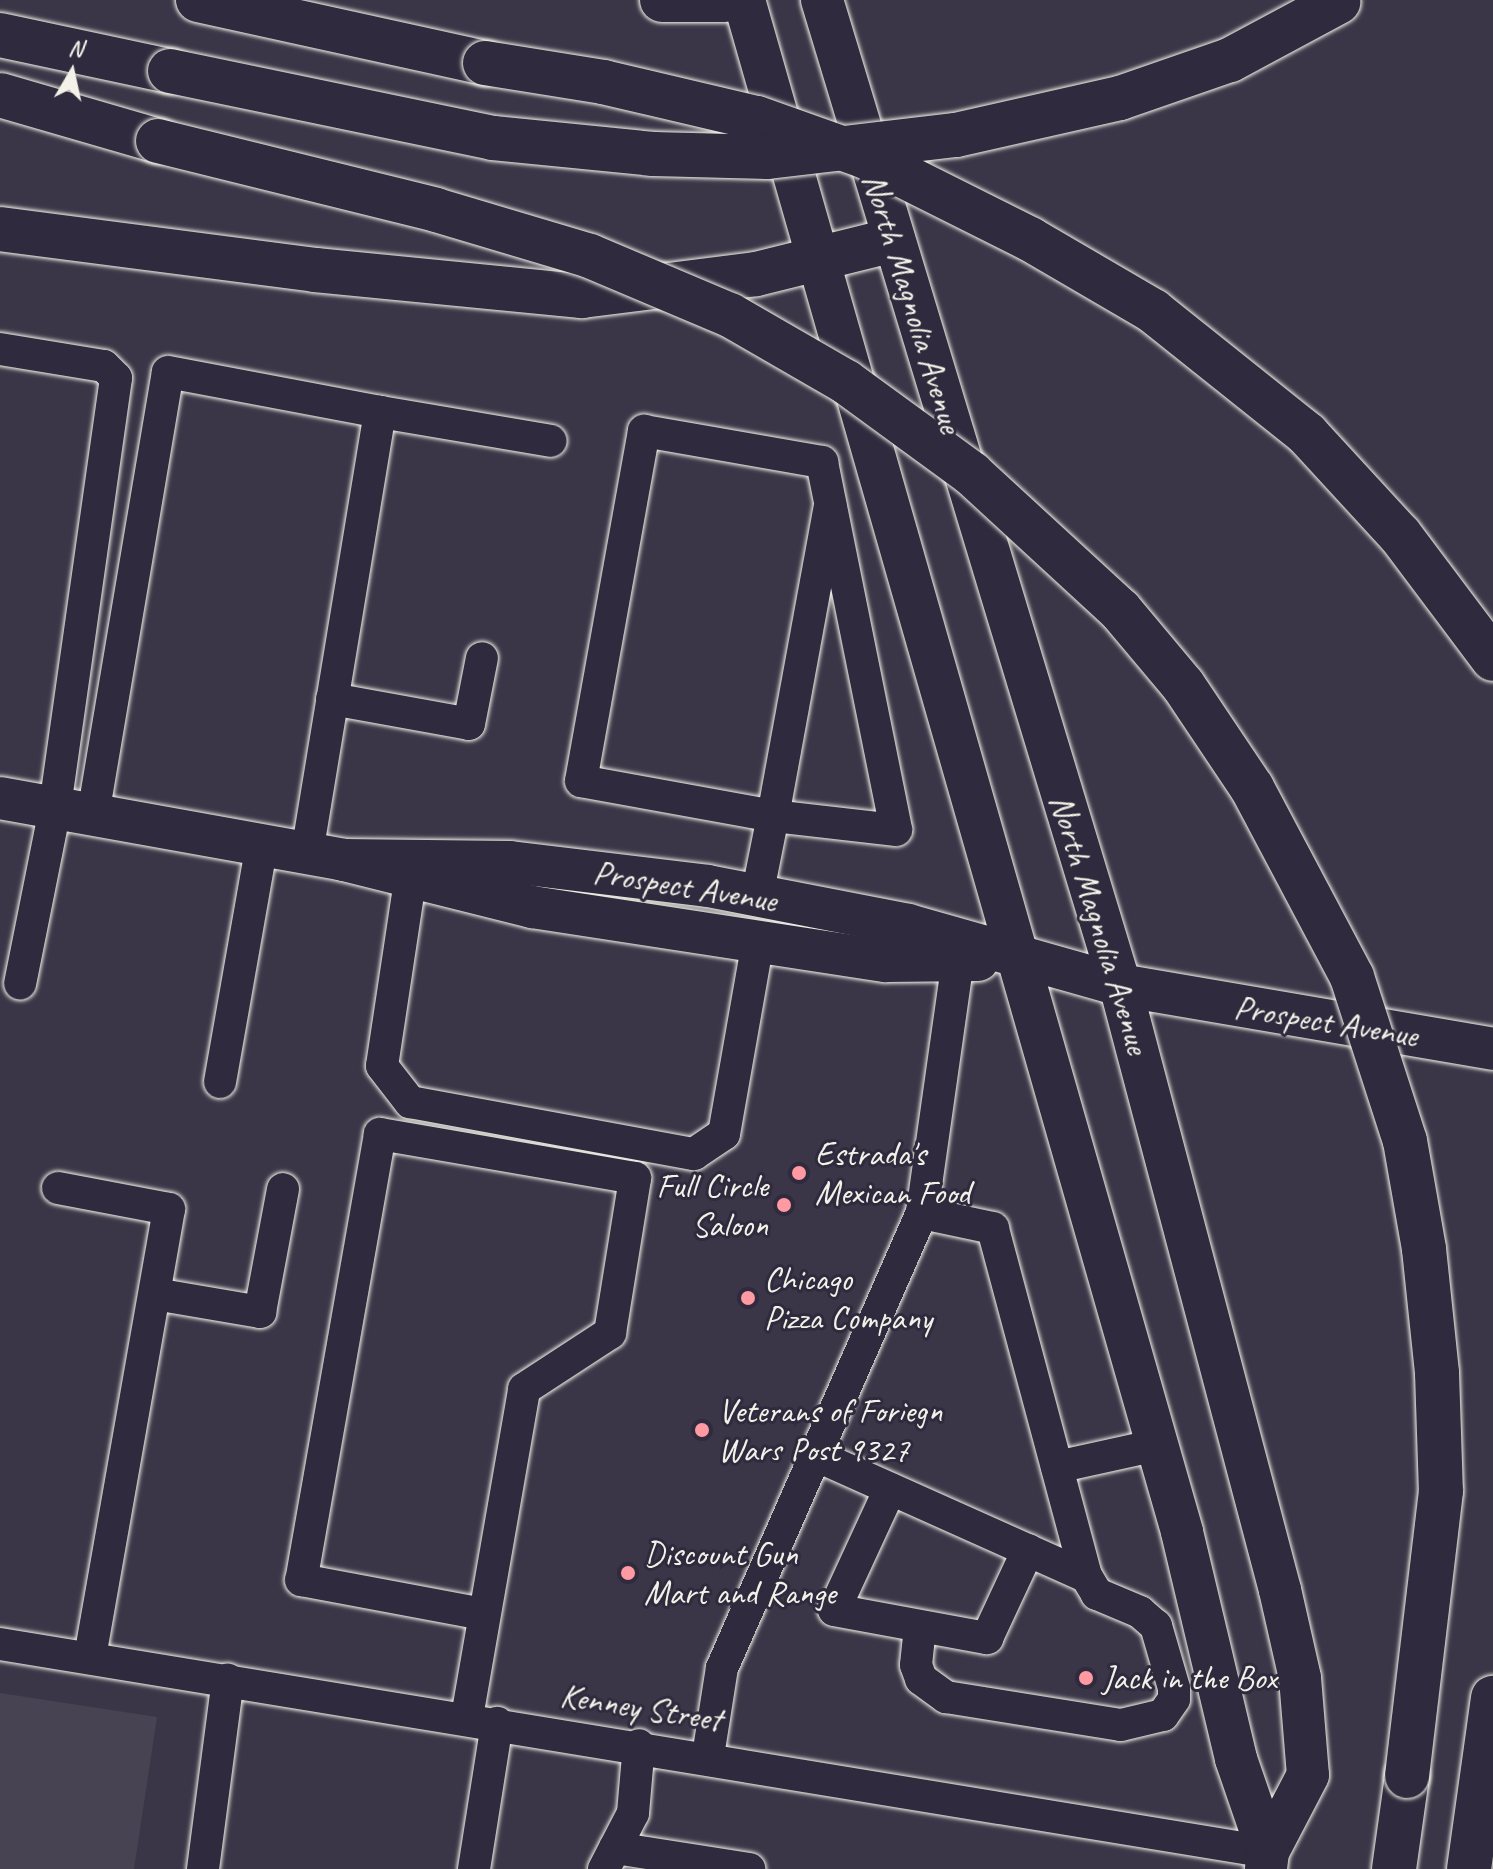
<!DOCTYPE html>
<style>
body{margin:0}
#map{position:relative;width:1493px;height:1869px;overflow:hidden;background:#3b3647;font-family:Caveat,sans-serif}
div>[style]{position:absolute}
.built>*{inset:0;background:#484352}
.roads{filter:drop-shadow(0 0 2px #f4f1e8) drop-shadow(0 0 2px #f4f1e8)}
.minor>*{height:32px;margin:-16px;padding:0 16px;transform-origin:16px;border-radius:16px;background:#2f2a3d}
.major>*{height:42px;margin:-21px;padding:0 21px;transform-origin:21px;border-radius:21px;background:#2f2a3d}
.highway>*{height:44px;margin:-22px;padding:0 22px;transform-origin:22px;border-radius:22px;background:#2f2a3d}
.bridges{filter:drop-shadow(0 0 2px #f4f1e8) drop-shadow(0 0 2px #f4f1e8)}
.highway-bridge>*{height:44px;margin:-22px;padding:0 22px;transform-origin:22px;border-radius:22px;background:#2f2a3d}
.dots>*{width:22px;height:22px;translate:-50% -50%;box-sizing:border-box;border:4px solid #2f2a3d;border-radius:50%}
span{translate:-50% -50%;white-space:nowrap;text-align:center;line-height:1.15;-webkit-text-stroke:6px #2f2a3d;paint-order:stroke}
.street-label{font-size:34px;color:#f4f1e8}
.poi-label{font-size:34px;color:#f4f1e8}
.left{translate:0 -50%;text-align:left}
.right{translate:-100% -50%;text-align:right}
.north{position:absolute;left:32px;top:32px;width:80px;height:80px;-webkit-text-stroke:6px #2f2a3d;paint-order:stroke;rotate:9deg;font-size:22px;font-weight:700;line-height:32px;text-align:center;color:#f4f1e8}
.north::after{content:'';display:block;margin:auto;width:28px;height:36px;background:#f4f1e8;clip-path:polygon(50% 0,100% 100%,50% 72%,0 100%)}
</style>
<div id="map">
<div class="built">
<div style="clip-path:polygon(0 1693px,157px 1717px,134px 1869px,0 1869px)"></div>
</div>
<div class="roads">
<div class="minor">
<div style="left:0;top:349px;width:105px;rotate:9.3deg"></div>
<div style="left:104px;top:366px;width:17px;rotate:45deg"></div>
<div style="left:116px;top:378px;width:435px;rotate:98.1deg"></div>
<div style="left:55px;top:809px;width:178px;rotate:101.3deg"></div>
<div style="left:332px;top:699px;width:139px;rotate:10.3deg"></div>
<div style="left:469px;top:724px;width:67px;rotate:-78.9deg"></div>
<div style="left:93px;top:815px;width:449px;rotate:-80.4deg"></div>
<div style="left:168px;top:372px;width:216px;rotate:10.7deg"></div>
<div style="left:307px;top:853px;width:447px;rotate:-80.6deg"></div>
<div style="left:380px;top:412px;width:173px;rotate:9.6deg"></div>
<div style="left:413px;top:861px;width:207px;rotate:98.6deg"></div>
<div style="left:382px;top:1066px;width:46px;rotate:52.1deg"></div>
<div style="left:410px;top:1102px;width:289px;rotate:10.4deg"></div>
<div style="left:694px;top:1154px;width:36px;rotate:-34deg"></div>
<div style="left:724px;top:1134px;width:195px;rotate:-80deg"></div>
<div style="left:757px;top:896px;width:82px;rotate:-78.7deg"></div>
<div style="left:773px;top:816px;width:195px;rotate:-169.7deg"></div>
<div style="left:581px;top:781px;width:356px;rotate:-79.8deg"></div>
<div style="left:644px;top:431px;width:181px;rotate:9.9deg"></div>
<div style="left:822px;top:462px;width:375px;rotate:78.6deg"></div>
<div style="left:896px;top:830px;width:124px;rotate:-173.5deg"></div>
<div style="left:773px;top:816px;width:317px;rotate:-79.6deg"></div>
<div style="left:220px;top:1082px;width:241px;rotate:-80deg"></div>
<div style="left:58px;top:1188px;width:113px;rotate:10.7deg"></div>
<div style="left:169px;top:1209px;width:456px;rotate:100deg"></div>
<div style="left:155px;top:1294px;width:107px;rotate:9.7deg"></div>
<div style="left:260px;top:1312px;width:125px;rotate:-79.4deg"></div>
<div style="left:815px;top:1455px;width:297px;rotate:24.1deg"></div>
<div style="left:1086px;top:1576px;width:360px;rotate:-105deg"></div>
<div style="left:993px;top:1228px;width:73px;rotate:-168.1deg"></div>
<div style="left:1057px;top:1467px;width:102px;rotate:-12.4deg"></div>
<div style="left:890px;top:1489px;width:133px;rotate:114.8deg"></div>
<div style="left:834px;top:1610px;width:156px;rotate:10.4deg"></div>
<div style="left:987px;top:1638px;width:97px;rotate:-65deg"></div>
<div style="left:920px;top:1627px;width:38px;rotate:96deg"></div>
<div style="left:916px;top:1665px;width:15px;rotate:70deg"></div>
<div style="left:921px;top:1679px;width:31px;rotate:36deg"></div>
<div style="left:946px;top:1697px;width:177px;rotate:9.1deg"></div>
<div style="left:1121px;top:1725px;width:43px;rotate:-13.4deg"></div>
<div style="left:1163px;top:1715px;width:19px;rotate:-55deg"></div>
<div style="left:1174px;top:1699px;width:11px;rotate:-90deg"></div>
<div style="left:1174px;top:1688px;width:65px;rotate:-106.2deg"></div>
<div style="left:1156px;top:1626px;width:21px;rotate:-139deg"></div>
<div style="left:1140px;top:1612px;width:47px;rotate:-157.3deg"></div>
<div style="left:1097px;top:1594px;width:21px;rotate:-121deg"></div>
<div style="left:0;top:1644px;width:1285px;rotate:9.32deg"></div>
<div style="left:467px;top:1717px;width:333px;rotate:-80.1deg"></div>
<div style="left:524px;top:1389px;width:103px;rotate:-33.1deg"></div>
<div style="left:610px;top:1333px;width:157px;rotate:-80.8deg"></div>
<div style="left:635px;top:1178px;width:259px;rotate:-170.2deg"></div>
<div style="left:380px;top:1134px;width:453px;rotate:100deg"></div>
<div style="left:301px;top:1580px;width:184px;rotate:10.6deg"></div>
<div style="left:708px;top:1756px;width:89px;rotate:-81deg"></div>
<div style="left:722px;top:1668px;width:497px;rotate:-66.3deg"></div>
<div style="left:922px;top:1213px;width:256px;rotate:-81.9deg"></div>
<div style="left:615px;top:1848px;width:136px;rotate:8.9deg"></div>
<div style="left:203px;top:1869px;width:191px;rotate:-82.5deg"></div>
<div style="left:474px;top:1869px;width:148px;rotate:-81deg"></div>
<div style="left:604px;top:1869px;width:63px;rotate:-62.6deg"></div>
<div style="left:633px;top:1813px;width:68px;rotate:-85deg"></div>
</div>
<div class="major">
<div style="left:744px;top:0;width:1593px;rotate:74.04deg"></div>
<div style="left:1182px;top:1532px;width:233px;rotate:76.6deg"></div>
<div style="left:1236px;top:1759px;width:98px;rotate:71deg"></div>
<div style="left:822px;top:0;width:1029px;rotate:73.17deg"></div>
<div style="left:1120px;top:985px;width:626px;rotate:75.19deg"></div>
<div style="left:1280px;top:1590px;width:90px;rotate:77.2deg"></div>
<div style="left:1300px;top:1678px;width:97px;rotate:85.3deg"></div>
<div style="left:1308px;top:1775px;width:87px;rotate:117.5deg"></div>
<div style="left:1268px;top:1852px;width:17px;rotate:97deg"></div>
<div style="left:0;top:798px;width:350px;rotate:10.2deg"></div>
<div style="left:344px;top:860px;width:194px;rotate:14deg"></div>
<div style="left:532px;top:907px;width:358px;rotate:8.7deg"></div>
<div style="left:886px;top:961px;width:92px;rotate:-0.6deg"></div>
<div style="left:344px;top:860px;width:166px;rotate:0.7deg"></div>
<div style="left:510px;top:862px;width:199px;rotate:6.9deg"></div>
<div style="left:708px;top:886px;width:204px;rotate:11deg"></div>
<div style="left:908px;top:925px;width:220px;rotate:15.8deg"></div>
<div style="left:1120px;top:985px;width:378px;rotate:9.7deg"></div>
</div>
<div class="highway">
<div style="left:198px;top:0;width:294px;rotate:12.4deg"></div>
<div style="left:662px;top:0;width:63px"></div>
<div style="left:0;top:35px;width:174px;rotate:12deg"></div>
<div style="left:0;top:95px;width:165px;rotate:16.2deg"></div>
<div style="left:0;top:229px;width:318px;rotate:7.4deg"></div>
<div style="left:315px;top:270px;width:268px;rotate:5.6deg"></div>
<div style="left:582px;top:296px;width:175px;rotate:-7.2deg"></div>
<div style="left:756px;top:274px;width:141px;rotate:-13.9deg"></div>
<div style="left:1394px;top:1869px;width:94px;rotate:-82deg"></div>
<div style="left:1469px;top:1869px;width:173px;rotate:-82deg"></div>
</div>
</div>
<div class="bridges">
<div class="highway-bridge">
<div style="left:485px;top:63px;width:120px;rotate:9.1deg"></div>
<div style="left:603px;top:82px;width:158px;rotate:13.2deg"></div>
<div style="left:757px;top:118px;width:114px;rotate:19.6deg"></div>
<div style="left:864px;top:156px;width:186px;rotate:26.6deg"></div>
<div style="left:1030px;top:239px;width:143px;rotate:30.3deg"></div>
<div style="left:1153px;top:311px;width:197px;rotate:38.6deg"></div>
<div style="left:1307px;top:434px;width:137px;rotate:47.4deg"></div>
<div style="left:1400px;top:535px;width:155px;rotate:53.1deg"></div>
<div style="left:170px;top:71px;width:330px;rotate:11.7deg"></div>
<div style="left:493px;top:138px;width:161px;rotate:5.7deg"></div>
<div style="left:653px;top:154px;width:115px;rotate:1.5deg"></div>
<div style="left:768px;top:157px;width:189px;rotate:-6.7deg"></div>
<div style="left:956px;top:135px;width:168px;rotate:-12.7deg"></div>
<div style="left:1120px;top:98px;width:116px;rotate:-19.1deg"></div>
<div style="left:1230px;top:60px;width:123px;rotate:-28.2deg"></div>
<div style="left:158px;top:141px;width:286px;rotate:13.9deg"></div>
<div style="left:436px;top:210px;width:161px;rotate:16.6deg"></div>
<div style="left:590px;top:256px;width:152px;rotate:22.9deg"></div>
<div style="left:730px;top:315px;width:134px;rotate:30deg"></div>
<div style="left:846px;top:382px;width:156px;rotate:36.1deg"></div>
<div style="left:972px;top:474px;width:201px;rotate:42.6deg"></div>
<div style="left:1120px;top:610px;width:98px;rotate:50deg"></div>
<div style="left:1183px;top:685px;width:124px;rotate:56.2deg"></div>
<div style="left:1252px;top:788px;width:214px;rotate:62.1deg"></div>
<div style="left:1352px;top:977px;width:172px;rotate:72.1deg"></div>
<div style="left:1405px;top:1141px;width:110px;rotate:80deg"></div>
<div style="left:1424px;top:1249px;width:125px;rotate:84deg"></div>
<div style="left:1437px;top:1373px;width:118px;rotate:88.1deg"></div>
<div style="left:1441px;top:1491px;width:287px;rotate:96.8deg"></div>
</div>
</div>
<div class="dots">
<div style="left:799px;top:1173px;background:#ff9aa2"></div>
<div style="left:784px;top:1205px;background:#ff9aa2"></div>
<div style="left:748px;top:1298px;background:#ff9aa2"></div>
<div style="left:702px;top:1430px;background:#ff9aa2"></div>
<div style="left:628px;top:1573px;background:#ff9aa2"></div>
<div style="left:1086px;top:1678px;background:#ff9aa2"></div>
</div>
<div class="street-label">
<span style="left:913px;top:303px;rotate:73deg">North Magnolia Avenue</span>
<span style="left:685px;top:886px;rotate:9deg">Prospect Avenue</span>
<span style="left:1100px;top:924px;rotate:73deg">North Magnolia Avenue</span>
<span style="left:1326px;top:1021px;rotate:9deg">Prospect Avenue</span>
<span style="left:641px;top:1707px;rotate:9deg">Kenney Street</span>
</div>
<div class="poi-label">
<span class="left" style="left:815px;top:1173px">Estrada's<br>Mexican Food</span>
<span class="right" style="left:768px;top:1205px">Full Circle<br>Saloon</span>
<span class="left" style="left:764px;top:1298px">Chicago<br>Pizza Company</span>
<span class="left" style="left:718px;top:1430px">Veterans of Foriegn<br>Wars Post 9327</span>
<span class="left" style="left:644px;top:1573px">Discount Gun<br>Mart and Range</span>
<span class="left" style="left:1102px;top:1678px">Jack in the Box</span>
</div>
<div class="north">N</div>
</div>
